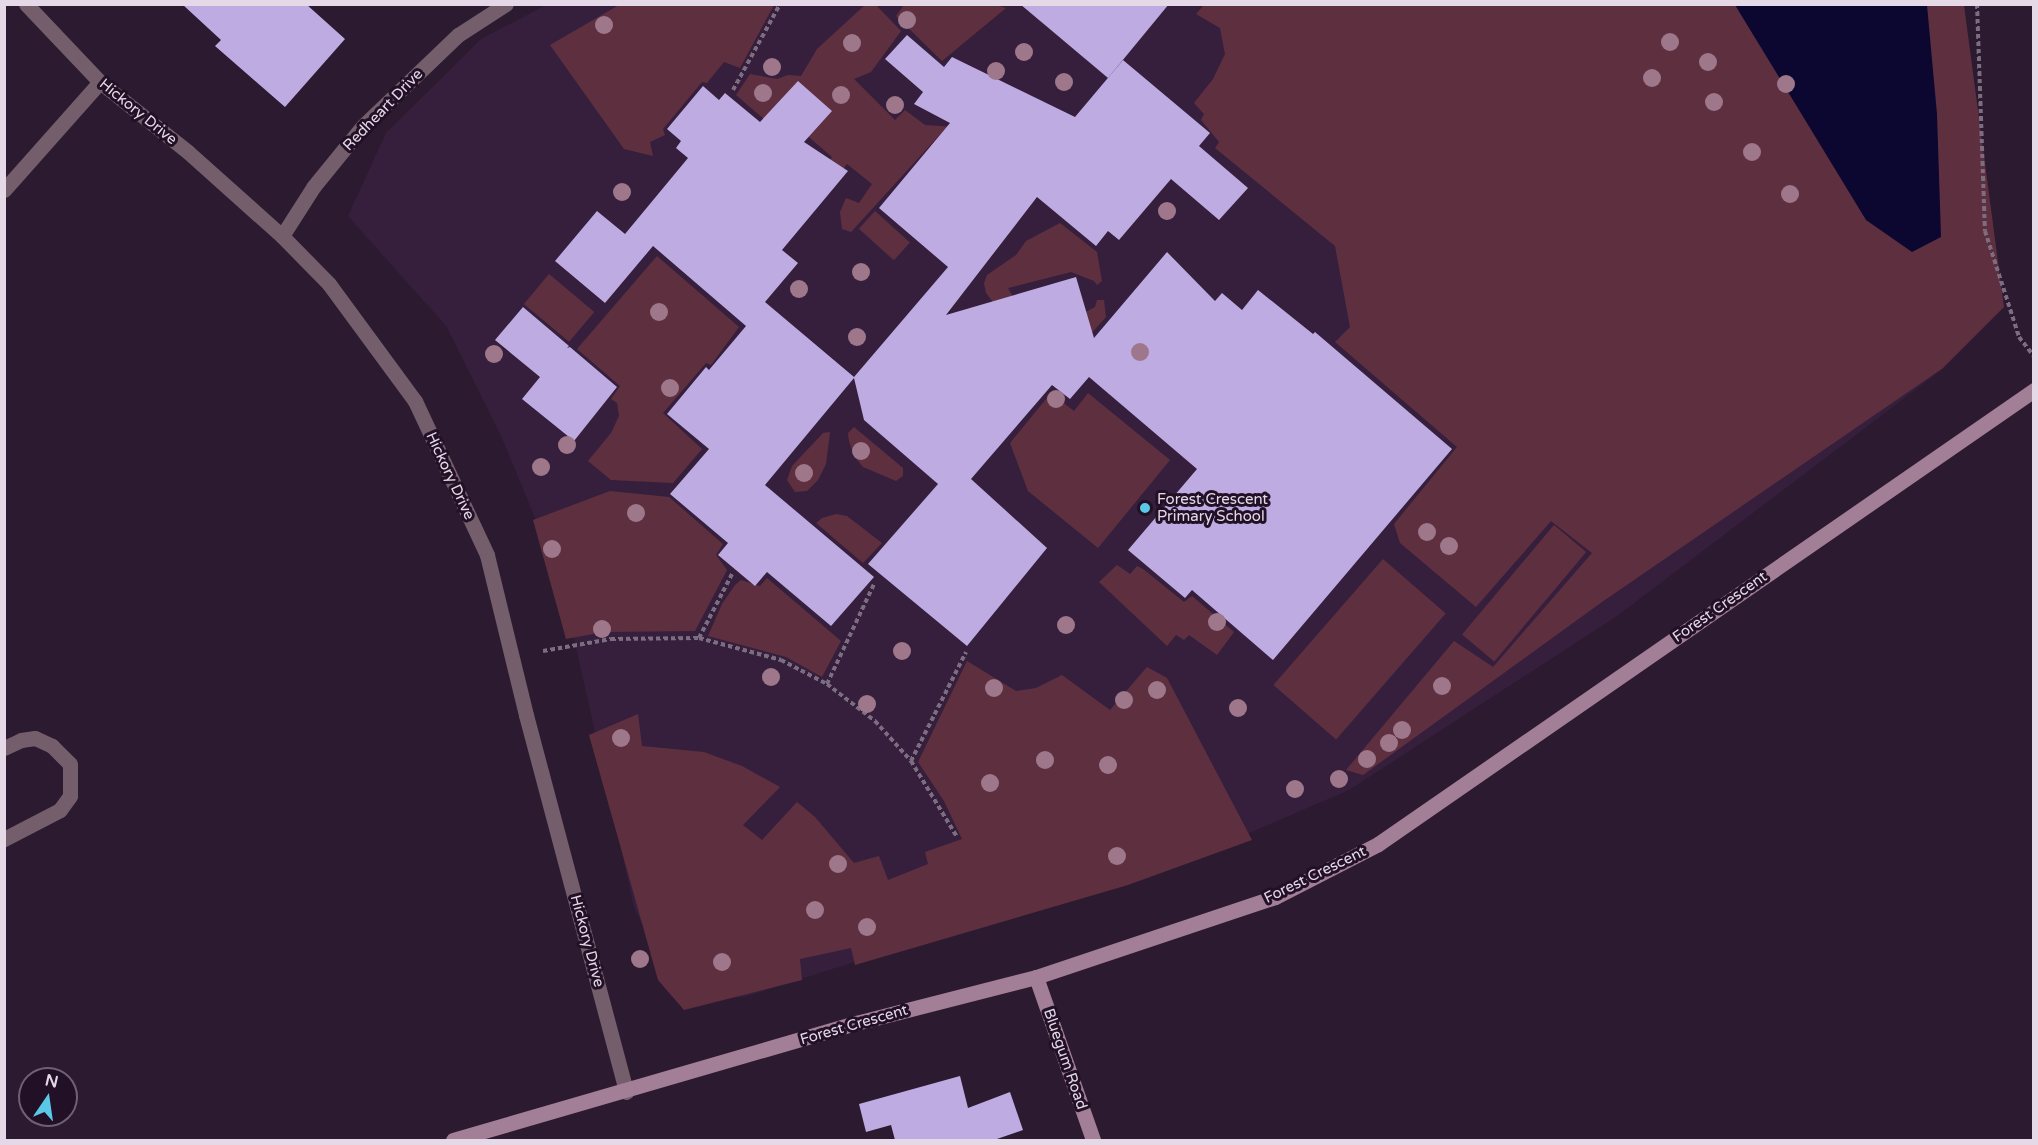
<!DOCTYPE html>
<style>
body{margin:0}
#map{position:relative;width:2038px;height:1145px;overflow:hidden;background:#2c1a30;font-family:"Varela Round",sans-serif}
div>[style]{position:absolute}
.built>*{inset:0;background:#361f3c}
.green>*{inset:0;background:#5e303f;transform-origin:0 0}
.water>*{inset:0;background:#0c0730}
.building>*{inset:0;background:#bdabe1}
.path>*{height:4px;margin-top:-2px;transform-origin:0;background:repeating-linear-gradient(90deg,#7c6d80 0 4.5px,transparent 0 7.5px)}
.street>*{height:15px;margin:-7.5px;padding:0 7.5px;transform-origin:7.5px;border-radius:7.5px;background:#745e6c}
.secondary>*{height:15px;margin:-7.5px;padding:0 7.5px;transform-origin:7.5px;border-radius:7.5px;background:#a27f96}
.trees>*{width:18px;height:18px;margin:-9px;border-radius:50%;background:#9e788a}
.dots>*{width:16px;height:16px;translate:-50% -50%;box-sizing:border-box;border:3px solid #221026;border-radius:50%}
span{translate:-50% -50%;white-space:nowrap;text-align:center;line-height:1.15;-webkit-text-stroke:6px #221026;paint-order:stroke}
.street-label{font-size:15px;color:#e5d9e8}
.poi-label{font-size:15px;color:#e5d9e8}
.left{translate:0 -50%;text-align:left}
.frame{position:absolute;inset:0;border:6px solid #e5d9e8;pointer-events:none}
.north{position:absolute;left:18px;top:1067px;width:60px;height:60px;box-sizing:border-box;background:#221026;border:2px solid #706074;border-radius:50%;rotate:13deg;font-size:16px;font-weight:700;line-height:24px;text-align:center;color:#e5d9e8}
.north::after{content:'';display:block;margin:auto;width:21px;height:27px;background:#5bc8e6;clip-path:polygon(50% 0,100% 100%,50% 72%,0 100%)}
</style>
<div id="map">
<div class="built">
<div style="clip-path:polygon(546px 5px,1723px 5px,1944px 368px,1617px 616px,1349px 790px,1210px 850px,889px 951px,744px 997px,678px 1000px,634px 907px,561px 580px,501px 436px,447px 327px,348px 216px,386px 133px,481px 39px)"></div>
</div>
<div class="green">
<div style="clip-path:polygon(619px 5px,774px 5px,740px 68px,724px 62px,707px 83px,702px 82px,663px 129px,665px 135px,650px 142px,653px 156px,624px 149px,550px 45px)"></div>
<div style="clip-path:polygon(865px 5px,876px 5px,901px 31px,871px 72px,854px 79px,895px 120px,905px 110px,925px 125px,955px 127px,1003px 176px,945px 129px,851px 232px,842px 229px,840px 212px,846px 198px,859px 203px,872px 184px,847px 164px,835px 180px,824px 169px,832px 157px,803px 132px,792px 143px,736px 95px,750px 74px,777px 79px,788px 75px,801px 76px,817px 49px)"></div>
<div style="clip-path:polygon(995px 5px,1006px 8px,942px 61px,896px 16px,904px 5px)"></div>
<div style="clip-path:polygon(1204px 5px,1964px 5px,2004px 307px,1943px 368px,1602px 602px,1363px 775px,1346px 770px,1454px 641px,1493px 667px,1592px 553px,1551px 521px,1476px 607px,1400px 543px,1394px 524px,1457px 447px,1335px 342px,1350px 327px,1335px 246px,1215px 148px,1219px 142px,1201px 120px,1204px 114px,1194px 103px,1213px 79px,1225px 54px,1220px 28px,1196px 14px)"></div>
<div style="left:875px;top:211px;width:47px;height:24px;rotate:42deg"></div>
<div style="clip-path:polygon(1060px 223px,1097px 252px,1102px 281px,1097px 285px,1094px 281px,1071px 272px,1008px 288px,1033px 333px,1076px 317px,1095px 307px,1097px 300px,1104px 300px,1106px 317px,1079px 347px,1052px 361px,992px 311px,992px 301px,986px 293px,984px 283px,987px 275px,1016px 255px,1026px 241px)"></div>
<div style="clip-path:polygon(657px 256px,739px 327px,711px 365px,706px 363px,663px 413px,702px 449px,673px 483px,611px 480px,588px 461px,611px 433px,619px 416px,617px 403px,611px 399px,620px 386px,577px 349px)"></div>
<div style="left:549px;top:274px;width:59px;height:39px;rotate:40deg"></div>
<div style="clip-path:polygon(1051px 393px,1074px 411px,1088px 393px,1170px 460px,1098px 548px,1028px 491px,1010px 443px)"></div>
<div style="clip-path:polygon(854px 427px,903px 468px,903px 476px,896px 481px,863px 467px,854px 456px,849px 441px,848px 433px)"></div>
<div style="clip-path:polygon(830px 432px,826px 464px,818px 480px,807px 491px,795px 492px,787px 480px,792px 466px,823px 433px)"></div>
<div style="clip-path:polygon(610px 491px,669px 497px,723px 544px,716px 555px,727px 570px,695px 631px,604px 632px,566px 639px,533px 520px)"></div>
<div style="clip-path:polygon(836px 514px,847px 516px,882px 543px,863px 563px,816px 523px,822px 518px)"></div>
<div style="left:1554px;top:525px;width:42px;height:143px;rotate:40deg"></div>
<div style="left:1383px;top:559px;width:83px;height:167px;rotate:41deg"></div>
<div style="clip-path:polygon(1117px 565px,1130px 574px,1137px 566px,1143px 569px,1184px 602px,1192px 596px,1234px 632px,1217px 655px,1189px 635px,1184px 640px,1176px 635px,1167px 646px,1099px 582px)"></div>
<div style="clip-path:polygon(767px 578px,841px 641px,822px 677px,786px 657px,708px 636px,722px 604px,735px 585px,741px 580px,760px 586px)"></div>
<div style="clip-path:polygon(967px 661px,1016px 691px,1036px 688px,1062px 675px,1110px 710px,1147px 667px,1167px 678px,1252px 840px,1128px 885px,855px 965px,851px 948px,800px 959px,802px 980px,684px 1010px,658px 980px,589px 735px,638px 714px,642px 746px,704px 752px,742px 766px,780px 787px,743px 825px,762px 840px,797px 802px,815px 817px,854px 863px,879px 856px,888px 880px,928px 864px,925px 852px,962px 839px,944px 801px,918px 762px)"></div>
</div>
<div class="water">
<div style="clip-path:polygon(1735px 5px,1927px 5px,1937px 114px,1941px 237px,1912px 252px,1866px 220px)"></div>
</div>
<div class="building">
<div style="clip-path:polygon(182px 4px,306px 4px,345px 39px,285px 107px,215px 46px,221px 40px)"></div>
<div style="clip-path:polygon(1020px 4px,1169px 4px,1108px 78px)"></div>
<div style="clip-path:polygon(907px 35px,944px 67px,952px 57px,1075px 117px,1123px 60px,1210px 133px,1199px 146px,1248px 188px,1219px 220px,1171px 179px,1119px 240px,1108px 231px,1096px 246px,1037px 197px,946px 315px,1076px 277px,1094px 338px,1167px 252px,1215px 301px,1222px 293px,1242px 310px,1258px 290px,1313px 334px,1315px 332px,1452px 449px,1273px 660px,1192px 590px,1185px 598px,1128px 550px,1197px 469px,1089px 377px,1070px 399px,1052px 385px,971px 479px,1047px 548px,967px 646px,868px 564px,938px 484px,864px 420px,854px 378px,765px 485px,874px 577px,831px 626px,767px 572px,755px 586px,718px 555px,728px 543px,670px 494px,709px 449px,667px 414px,706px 367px,709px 370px,746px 326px,653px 246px,605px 303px,555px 261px,597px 211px,625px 234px,688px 158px,676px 148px,681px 141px,667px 129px,703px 86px,719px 100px,725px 93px,760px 122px,798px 81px,832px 111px,804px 142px,848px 171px,782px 250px,798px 263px,765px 302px,854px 377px,948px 267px,879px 208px,950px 123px,914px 104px,923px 92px,885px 59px)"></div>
<div style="clip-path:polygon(523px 307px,569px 346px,567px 348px,570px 347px,617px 387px,574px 441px,522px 399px,540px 377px,495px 340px)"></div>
<div style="clip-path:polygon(960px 1076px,968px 1108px,1010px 1092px,1023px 1130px,994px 1140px,895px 1140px,891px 1125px,866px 1132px,859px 1104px)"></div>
</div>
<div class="path">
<div style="left:1977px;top:4px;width:227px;rotate:88deg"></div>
<div style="left:1985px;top:231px;width:111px;rotate:72.2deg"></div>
<div style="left:2019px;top:337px;width:24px;rotate:52deg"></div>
<div style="left:733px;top:90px;width:98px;rotate:-61.3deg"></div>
<div style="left:699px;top:638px;width:72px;rotate:-62.7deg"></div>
<div style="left:543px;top:651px;width:69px;rotate:-10deg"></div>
<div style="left:611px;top:639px;width:88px;rotate:-0.7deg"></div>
<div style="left:699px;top:638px;width:85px;rotate:15deg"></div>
<div style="left:781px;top:660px;width:52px;rotate:27.6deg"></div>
<div style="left:827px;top:684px;width:61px;rotate:37.6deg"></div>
<div style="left:875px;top:721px;width:54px;rotate:48deg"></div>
<div style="left:911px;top:761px;width:89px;rotate:58.8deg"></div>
<div style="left:827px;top:684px;width:110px;rotate:-64.8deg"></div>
<div style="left:911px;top:761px;width:122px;rotate:-63.2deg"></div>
</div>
<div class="street">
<div style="left:26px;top:4px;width:108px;rotate:46.5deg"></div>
<div style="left:100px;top:82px;width:112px;rotate:38.5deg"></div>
<div style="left:188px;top:152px;width:126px;rotate:41.8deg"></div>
<div style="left:282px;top:236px;width:67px;rotate:45.6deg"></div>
<div style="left:329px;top:284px;width:145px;rotate:53.7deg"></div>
<div style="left:415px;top:401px;width:170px;rotate:64.9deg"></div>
<div style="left:487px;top:555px;width:165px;rotate:76.3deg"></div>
<div style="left:526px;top:715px;width:390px;rotate:75.1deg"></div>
<div style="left:4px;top:190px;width:144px;rotate:-48.4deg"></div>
<div style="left:282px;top:236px;width:59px;rotate:-57.4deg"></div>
<div style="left:314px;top:186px;width:77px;rotate:-50.8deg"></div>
<div style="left:363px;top:126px;width:132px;rotate:-43.8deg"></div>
<div style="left:458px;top:35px;width:57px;rotate:-32.9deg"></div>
<div style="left:4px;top:748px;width:19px;rotate:-25deg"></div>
<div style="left:21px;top:740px;width:14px;rotate:-8deg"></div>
<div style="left:35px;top:738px;width:19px;rotate:25deg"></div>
<div style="left:52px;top:746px;width:25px;rotate:45deg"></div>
<div style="left:70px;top:764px;width:32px;rotate:90deg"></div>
<div style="left:70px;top:796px;width:17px;rotate:126deg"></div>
<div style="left:60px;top:810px;width:63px;rotate:152.6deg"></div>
</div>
<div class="secondary">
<div style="left:1036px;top:977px;width:173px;rotate:70.7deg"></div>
<div style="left:453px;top:1140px;width:420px;rotate:-16.2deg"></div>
<div style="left:856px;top:1023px;width:186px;rotate:-14.3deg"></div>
<div style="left:1036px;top:977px;width:252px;rotate:-18.5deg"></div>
<div style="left:1275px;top:897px;width:116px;rotate:-27.2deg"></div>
<div style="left:1378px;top:844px;width:798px;rotate:-34.69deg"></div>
</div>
<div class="trees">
<div style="left:907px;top:20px"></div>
<div style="left:604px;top:25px"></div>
<div style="left:1670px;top:42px"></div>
<div style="left:852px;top:43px"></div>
<div style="left:1024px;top:52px"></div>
<div style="left:1708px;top:62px"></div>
<div style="left:772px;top:67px"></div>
<div style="left:996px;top:71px"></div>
<div style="left:1652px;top:78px"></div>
<div style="left:1064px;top:82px"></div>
<div style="left:1786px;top:84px"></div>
<div style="left:763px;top:93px"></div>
<div style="left:841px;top:95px"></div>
<div style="left:1714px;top:102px"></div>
<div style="left:895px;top:105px"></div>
<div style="left:1752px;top:152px"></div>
<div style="left:622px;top:192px"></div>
<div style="left:1790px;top:194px"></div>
<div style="left:1167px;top:211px"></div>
<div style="left:861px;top:272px"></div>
<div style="left:799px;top:289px"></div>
<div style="left:659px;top:312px"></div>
<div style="left:857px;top:337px"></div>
<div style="left:1140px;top:352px"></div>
<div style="left:494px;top:354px"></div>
<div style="left:670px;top:388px"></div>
<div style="left:1056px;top:399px"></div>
<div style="left:567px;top:445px"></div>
<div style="left:861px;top:451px"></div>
<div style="left:541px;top:467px"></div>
<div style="left:804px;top:473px"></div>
<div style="left:636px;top:513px"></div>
<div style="left:1427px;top:532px"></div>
<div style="left:1449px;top:546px"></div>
<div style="left:552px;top:549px"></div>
<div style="left:1217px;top:622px"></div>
<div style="left:1066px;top:625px"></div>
<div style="left:602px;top:629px"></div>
<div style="left:902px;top:651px"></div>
<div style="left:771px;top:677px"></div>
<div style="left:1442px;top:686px"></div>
<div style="left:994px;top:688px"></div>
<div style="left:1157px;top:690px"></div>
<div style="left:1124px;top:700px"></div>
<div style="left:867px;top:704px"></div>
<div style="left:1238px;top:708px"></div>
<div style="left:1402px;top:730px"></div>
<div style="left:621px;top:738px"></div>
<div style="left:1389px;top:743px"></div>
<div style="left:1367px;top:759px"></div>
<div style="left:1045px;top:760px"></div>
<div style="left:1108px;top:765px"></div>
<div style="left:1339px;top:779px"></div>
<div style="left:990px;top:783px"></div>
<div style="left:1295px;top:789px"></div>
<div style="left:1117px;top:856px"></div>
<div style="left:838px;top:864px"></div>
<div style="left:815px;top:910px"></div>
<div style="left:867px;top:927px"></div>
<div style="left:640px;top:959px"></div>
<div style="left:722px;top:962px"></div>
</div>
<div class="dots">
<div style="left:1145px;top:508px;background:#5bc8e6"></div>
</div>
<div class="street-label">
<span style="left:383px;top:110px;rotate:-46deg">Redheart Drive</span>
<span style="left:138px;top:112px;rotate:39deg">Hickory Drive</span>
<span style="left:450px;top:476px;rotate:65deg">Hickory Drive</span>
<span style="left:1720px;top:607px;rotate:-35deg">Forest Crescent</span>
<span style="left:1315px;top:875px;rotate:-26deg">Forest Crescent</span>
<span style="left:587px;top:941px;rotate:75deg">Hickory Drive</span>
<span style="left:854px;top:1025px;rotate:-16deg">Forest Crescent</span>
<span style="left:1065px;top:1059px;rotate:71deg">Bluegum Road</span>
</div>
<div class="poi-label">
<span class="left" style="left:1157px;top:508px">Forest Crescent<br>Primary School</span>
</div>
<div class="frame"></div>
<div class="north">N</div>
</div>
